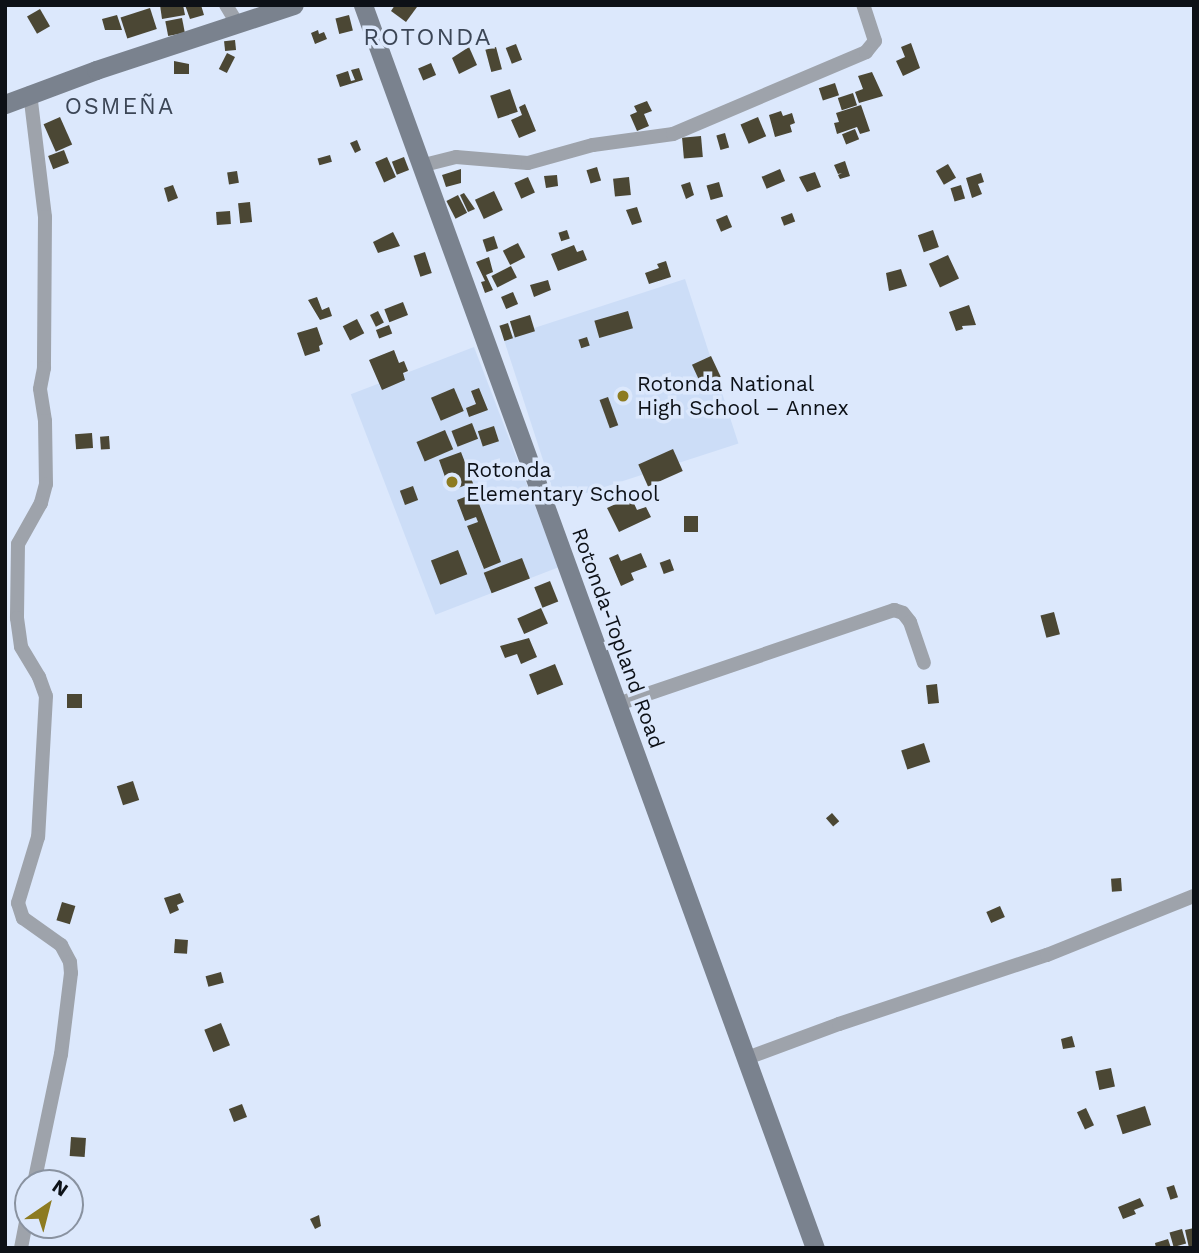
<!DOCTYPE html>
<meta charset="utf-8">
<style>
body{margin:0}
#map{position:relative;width:1199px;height:1253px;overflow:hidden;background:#dce8fc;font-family:"Work Sans",sans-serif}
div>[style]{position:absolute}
.built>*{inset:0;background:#ccddf7;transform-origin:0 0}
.building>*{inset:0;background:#4b4734;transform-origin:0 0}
.minor>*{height:14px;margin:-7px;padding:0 7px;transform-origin:7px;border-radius:7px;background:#9ea3ab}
.secondary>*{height:19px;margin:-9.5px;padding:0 9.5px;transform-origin:9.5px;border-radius:9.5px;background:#7a828e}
.dots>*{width:19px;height:19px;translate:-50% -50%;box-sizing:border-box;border:4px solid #dce8fc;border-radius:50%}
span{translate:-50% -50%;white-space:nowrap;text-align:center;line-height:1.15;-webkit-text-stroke:7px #dce8fc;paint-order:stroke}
.poi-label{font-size:21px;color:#0d1117}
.left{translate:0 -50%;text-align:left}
.street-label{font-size:21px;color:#0d1117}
.neighbourhood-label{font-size:23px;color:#3c4656;letter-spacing:2px}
.quarter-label{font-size:24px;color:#3c4656;letter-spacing:2px}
.frame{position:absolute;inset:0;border:7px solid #0d1117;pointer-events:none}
.north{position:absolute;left:14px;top:1169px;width:70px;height:70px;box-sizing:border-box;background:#dce8fc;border:2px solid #8992a0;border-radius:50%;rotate:35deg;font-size:19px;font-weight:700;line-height:28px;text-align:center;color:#0d1117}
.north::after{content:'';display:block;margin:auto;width:24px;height:32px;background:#8d7b21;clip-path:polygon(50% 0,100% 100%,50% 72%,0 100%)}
</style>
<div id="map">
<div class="built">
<div style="left:685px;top:279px;width:173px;height:191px;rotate:72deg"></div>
<div style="left:474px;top:347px;width:236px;height:132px;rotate:69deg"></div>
</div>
<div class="building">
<div style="clip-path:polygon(160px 5px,183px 5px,185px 15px,162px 19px)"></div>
<div style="clip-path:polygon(185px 5px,201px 5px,204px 15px,190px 19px)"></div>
<div style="clip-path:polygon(395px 5px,414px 5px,417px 7px,406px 22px,391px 11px)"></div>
<div style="left:150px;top:8px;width:22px;height:31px;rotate:72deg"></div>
<div style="left:40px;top:9px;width:20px;height:15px;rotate:60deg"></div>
<div style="clip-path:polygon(117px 15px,122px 30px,105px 30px,102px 19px)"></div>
<div style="left:349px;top:15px;width:16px;height:14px;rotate:76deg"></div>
<div style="left:182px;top:18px;width:15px;height:17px;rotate:79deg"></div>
<div style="clip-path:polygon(318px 30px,319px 34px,324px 32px,327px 39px,315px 44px,311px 33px)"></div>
<div style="left:235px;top:40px;width:10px;height:11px;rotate:84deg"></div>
<div style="clip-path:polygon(911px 43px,920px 68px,903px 76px,896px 61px,905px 57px,901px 47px)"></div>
<div style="left:516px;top:44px;width:17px;height:11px;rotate:69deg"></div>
<div style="clip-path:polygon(469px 47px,477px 65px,459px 74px,452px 58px)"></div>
<div style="left:496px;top:47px;width:23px;height:11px;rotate:75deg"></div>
<div style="left:227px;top:53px;width:9px;height:18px;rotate:27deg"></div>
<div style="clip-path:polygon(174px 61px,189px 64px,189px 74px,174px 74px)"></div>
<div style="left:431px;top:63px;width:13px;height:14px;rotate:67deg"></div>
<div style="clip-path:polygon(359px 68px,363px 80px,340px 87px,336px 75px,348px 71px,351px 81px,355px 80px,351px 70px)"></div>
<div style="clip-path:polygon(872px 72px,883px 96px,859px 103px,855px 92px,863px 89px,858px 76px)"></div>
<div style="left:835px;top:83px;width:13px;height:17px;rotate:72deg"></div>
<div style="left:510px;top:89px;width:24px;height:21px;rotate:71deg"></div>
<div style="left:853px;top:93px;width:13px;height:16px;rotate:72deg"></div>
<div style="clip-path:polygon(647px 101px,652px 111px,644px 114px,649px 126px,637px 131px,630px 115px,637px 112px,634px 106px)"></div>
<div style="clip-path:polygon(525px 104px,536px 131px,519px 138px,511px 120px,522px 115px,519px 107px)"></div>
<div style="clip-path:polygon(861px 105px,870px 131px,860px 134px,857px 127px,837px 134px,834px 123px,839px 122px,836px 113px)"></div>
<div style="clip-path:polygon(781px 111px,783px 116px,792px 113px,795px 123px,790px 125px,792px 132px,775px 137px,769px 115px)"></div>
<div style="left:60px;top:117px;width:30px;height:18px;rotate:66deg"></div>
<div style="left:758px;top:117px;width:21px;height:19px;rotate:67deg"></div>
<div style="left:855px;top:129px;width:11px;height:14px;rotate:68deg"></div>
<div style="left:725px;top:133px;width:15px;height:9px;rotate:74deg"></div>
<div style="left:701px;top:136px;width:21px;height:19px;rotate:85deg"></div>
<div style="clip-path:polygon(357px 140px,361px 150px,355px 153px,350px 143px)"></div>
<div style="left:64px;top:150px;width:14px;height:17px;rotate:69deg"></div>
<div style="left:330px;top:155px;width:7px;height:13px;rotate:74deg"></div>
<div style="left:387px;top:157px;width:22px;height:13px;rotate:66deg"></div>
<div style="left:404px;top:157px;width:14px;height:13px;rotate:69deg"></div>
<div style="clip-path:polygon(845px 161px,850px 176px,840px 179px,838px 175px,842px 173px,838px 174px,834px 165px)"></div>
<div style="left:948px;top:164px;width:16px;height:14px;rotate:60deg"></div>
<div style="left:597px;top:167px;width:14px;height:11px;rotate:73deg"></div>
<div style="clip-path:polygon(461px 169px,461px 183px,446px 187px,442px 175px)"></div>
<div style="left:780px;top:169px;width:13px;height:20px;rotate:67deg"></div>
<div style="left:237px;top:171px;width:12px;height:10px;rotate:81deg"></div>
<div style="clip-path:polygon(815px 172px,821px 187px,807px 192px,799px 177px)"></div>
<div style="clip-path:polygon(981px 173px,984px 182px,978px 184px,982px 194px,972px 198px,966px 178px)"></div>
<div style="clip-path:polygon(557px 175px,558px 186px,546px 188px,544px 176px)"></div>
<div style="left:528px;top:177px;width:17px;height:15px;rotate:66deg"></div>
<div style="left:629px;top:177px;width:18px;height:16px;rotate:84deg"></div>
<div style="clip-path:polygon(690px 182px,694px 195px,686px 199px,681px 185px)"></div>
<div style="left:719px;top:182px;width:15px;height:13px;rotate:74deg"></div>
<div style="clip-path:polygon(173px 185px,178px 198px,168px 202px,164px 188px)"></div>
<div style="left:961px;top:185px;width:14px;height:11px;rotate:73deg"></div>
<div style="left:494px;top:191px;width:21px;height:21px;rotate:65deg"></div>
<div style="clip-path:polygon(464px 193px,475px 209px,468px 212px,460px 195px)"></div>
<div style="left:458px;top:195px;width:20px;height:13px;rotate:63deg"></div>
<div style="left:250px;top:202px;width:20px;height:12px;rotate:84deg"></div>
<div style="clip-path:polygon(637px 207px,642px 222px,632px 225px,626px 210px)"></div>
<div style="left:230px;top:211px;width:13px;height:14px;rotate:86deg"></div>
<div style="left:792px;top:213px;width:9px;height:12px;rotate:69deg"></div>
<div style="left:727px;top:215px;width:13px;height:12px;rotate:67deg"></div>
<div style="left:567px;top:230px;width:9px;height:9px;rotate:72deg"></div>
<div style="left:933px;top:230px;width:18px;height:16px;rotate:71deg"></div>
<div style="clip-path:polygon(393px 232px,400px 246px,378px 253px,373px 242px)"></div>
<div style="left:494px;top:236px;width:13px;height:12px;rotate:72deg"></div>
<div style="left:518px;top:243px;width:16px;height:17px;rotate:63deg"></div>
<div style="clip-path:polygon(574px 245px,577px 252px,583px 250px,587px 260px,558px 271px,551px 254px)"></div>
<div style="left:425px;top:252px;width:22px;height:12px;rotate:72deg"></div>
<div style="left:948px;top:255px;width:26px;height:21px;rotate:65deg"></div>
<div style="clip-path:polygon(489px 257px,493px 272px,486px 275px,493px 290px,485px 293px,481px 282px,485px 281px,476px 262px)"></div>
<div style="clip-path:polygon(666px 261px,671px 277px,649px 284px,645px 273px,659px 268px,657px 264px)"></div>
<div style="left:511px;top:266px;width:13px;height:22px;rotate:63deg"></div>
<div style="clip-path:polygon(901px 269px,907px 286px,889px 291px,886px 273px)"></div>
<div style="clip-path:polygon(548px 280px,551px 290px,534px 297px,530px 285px)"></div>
<div style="left:513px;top:292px;width:13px;height:13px;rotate:67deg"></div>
<div style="clip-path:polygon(317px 297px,322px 310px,329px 307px,332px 316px,320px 320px,308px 300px)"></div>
<div style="left:403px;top:302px;width:14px;height:20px;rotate:69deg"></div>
<div style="clip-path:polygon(969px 305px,976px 325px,962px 326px,963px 329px,956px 331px,949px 312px)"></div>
<div style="left:378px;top:311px;width:13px;height:9px;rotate:63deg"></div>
<div style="left:628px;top:311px;width:18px;height:35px;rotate:74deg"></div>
<div style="left:530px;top:315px;width:17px;height:21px;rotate:73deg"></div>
<div style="left:357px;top:319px;width:16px;height:16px;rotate:63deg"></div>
<div style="left:508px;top:323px;width:16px;height:9px;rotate:72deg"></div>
<div style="left:389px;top:325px;width:9px;height:14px;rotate:69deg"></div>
<div style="clip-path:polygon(317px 327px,323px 344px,319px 346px,320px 351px,305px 356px,297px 333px)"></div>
<div style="left:587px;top:337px;width:9px;height:9px;rotate:72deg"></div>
<div style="clip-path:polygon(394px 350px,399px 363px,404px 361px,408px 371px,403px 373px,405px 380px,382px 390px,369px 360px)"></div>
<div style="left:711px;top:356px;width:23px;height:21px;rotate:65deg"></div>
<div style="left:454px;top:388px;width:25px;height:25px;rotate:67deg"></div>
<div style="clip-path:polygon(479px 388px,488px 410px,469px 417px,466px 408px,476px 404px,471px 391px)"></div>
<div style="left:608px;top:397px;width:30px;height:9px;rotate:70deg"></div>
<div style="left:472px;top:423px;width:17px;height:22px;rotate:69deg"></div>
<div style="left:494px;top:426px;width:16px;height:17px;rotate:72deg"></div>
<div style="left:445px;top:430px;width:21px;height:31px;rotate:67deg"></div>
<div style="left:92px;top:433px;width:15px;height:17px;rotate:86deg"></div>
<div style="left:109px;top:436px;width:13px;height:9px;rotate:86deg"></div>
<div style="left:673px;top:449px;width:24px;height:38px;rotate:66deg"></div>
<div style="clip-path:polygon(461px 452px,476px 491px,469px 493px,466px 485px,450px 491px,439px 460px)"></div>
<div style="left:413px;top:486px;width:15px;height:14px;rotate:70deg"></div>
<div style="clip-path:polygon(475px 493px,501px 562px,484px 569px,467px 526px,478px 522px,476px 517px,465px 521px,457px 500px)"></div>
<div style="clip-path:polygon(631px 497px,637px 510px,646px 507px,651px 517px,619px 532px,607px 508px)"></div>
<div style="left:684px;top:516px;width:14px;height:16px"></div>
<div style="left:458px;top:550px;width:26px;height:29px;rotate:69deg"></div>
<div style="clip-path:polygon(641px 553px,647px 567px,631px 573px,634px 580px,621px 586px,609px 558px,618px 554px,621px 561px)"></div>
<div style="left:522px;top:558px;width:22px;height:41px;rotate:69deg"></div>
<div style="left:670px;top:559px;width:12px;height:11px;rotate:70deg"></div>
<div style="left:550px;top:581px;width:22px;height:17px;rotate:68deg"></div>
<div style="left:541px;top:608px;width:17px;height:26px;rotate:66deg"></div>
<div style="left:1054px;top:612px;width:23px;height:14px;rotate:75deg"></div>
<div style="clip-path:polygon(529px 638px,537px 657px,521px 664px,517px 654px,505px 658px,500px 646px)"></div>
<div style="left:555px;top:664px;width:22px;height:28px;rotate:68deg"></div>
<div style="left:937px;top:684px;width:19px;height:11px;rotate:84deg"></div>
<div style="left:67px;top:694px;width:15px;height:14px"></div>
<div style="left:924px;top:743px;width:20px;height:24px;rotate:72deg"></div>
<div style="left:133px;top:781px;width:20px;height:17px;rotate:72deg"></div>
<div style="left:832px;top:813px;width:11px;height:8px;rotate:49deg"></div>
<div style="left:1121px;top:878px;width:13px;height:10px;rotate:86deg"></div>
<div style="clip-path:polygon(180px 893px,184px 902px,177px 905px,179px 910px,170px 914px,164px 898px)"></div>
<div style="left:62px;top:902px;width:14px;height:19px;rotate:17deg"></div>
<div style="left:1000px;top:906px;width:12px;height:15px;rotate:66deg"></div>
<div style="left:175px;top:939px;width:13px;height:14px;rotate:4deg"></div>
<div style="left:221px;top:972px;width:11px;height:16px;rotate:75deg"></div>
<div style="left:221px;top:1023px;width:24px;height:18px;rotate:68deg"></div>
<div style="clip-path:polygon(1072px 1036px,1075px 1047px,1063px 1049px,1061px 1039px)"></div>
<div style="left:1111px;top:1068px;width:19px;height:16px;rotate:78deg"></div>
<div style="left:242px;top:1104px;width:14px;height:14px;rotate:69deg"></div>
<div style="left:1145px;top:1106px;width:20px;height:30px;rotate:72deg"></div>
<div style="left:1086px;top:1108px;width:19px;height:10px;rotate:65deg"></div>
<div style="left:71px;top:1137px;width:15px;height:19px;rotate:4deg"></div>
<div style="left:1174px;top:1185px;width:13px;height:8px;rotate:72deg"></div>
<div style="clip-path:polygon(1140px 1198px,1144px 1206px,1134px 1210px,1136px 1214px,1123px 1219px,1118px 1207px)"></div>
<div style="clip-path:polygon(319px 1215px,321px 1226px,315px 1229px,310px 1219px)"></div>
<div style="clip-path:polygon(1194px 1228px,1194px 1248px,1189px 1248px,1185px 1230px)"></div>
<div style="left:1182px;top:1229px;width:15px;height:13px;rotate:74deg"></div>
<div style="clip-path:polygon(1168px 1239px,1171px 1248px,1156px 1248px,1155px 1243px)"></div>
</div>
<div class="minor">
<div style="left:226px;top:5px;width:23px;rotate:59deg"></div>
<div style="left:30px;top:93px;width:125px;rotate:83.1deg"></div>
<div style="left:45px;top:217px;width:151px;rotate:90.4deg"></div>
<div style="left:44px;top:368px;width:21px;rotate:101deg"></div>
<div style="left:40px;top:389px;width:32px;rotate:81deg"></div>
<div style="left:45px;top:421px;width:63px;rotate:89.1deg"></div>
<div style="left:46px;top:484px;width:20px;rotate:105deg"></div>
<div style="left:41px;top:503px;width:47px;rotate:119.3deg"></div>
<div style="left:18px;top:544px;width:74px;rotate:90.8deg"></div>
<div style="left:17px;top:618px;width:29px;rotate:82deg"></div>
<div style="left:21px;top:647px;width:35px;rotate:59deg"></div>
<div style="left:39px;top:677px;width:20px;rotate:70deg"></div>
<div style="left:46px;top:696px;width:141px;rotate:93.2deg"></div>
<div style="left:38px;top:837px;width:69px;rotate:106.9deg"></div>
<div style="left:18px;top:903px;width:16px;rotate:72deg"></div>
<div style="left:23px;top:918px;width:47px;rotate:35.4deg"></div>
<div style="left:61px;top:945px;width:19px;rotate:62deg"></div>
<div style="left:70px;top:962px;width:11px;rotate:85deg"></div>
<div style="left:71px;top:973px;width:82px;rotate:97deg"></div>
<div style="left:61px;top:1054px;width:132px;rotate:101.8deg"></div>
<div style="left:420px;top:166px;width:37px;rotate:-14deg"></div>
<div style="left:456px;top:157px;width:72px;rotate:4.8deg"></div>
<div style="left:528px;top:163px;width:67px;rotate:-15.5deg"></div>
<div style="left:593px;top:145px;width:81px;rotate:-7.8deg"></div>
<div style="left:673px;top:134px;width:210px;rotate:-23deg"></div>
<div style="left:866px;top:52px;width:14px;rotate:-51deg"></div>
<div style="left:875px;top:41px;width:38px;rotate:-108deg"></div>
<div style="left:618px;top:704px;width:292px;rotate:-18.8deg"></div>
<div style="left:894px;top:610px;width:9px;rotate:18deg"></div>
<div style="left:903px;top:613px;width:11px;rotate:52deg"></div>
<div style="left:910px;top:622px;width:43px;rotate:71.1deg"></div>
<div style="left:747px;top:1058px;width:98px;rotate:-20.3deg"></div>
<div style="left:839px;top:1024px;width:219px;rotate:-18.4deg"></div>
<div style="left:1047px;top:955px;width:158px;rotate:-21.9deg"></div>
<div style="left:21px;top:1248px;width:37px;rotate:-79deg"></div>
</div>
<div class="secondary">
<div style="left:363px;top:5px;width:1323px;rotate:70.02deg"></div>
<div style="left:5px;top:104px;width:97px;rotate:-20.5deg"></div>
<div style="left:96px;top:70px;width:208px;rotate:-18.2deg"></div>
</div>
<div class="dots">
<div style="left:623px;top:396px;background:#8d7b21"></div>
<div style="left:452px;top:482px;background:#8d7b21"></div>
</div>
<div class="poi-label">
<span class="left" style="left:637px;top:396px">Rotonda National<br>High School – Annex</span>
<span class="left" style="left:466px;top:482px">Rotonda<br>Elementary School</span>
</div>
<div class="street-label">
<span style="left:618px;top:638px;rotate:70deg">Rotonda-Topland Road</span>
</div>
<div class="neighbourhood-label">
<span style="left:120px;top:107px">OSMEÑA</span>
</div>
<div class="quarter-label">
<span style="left:428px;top:38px">ROTONDA</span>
</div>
<div class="frame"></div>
<div class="north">N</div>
</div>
